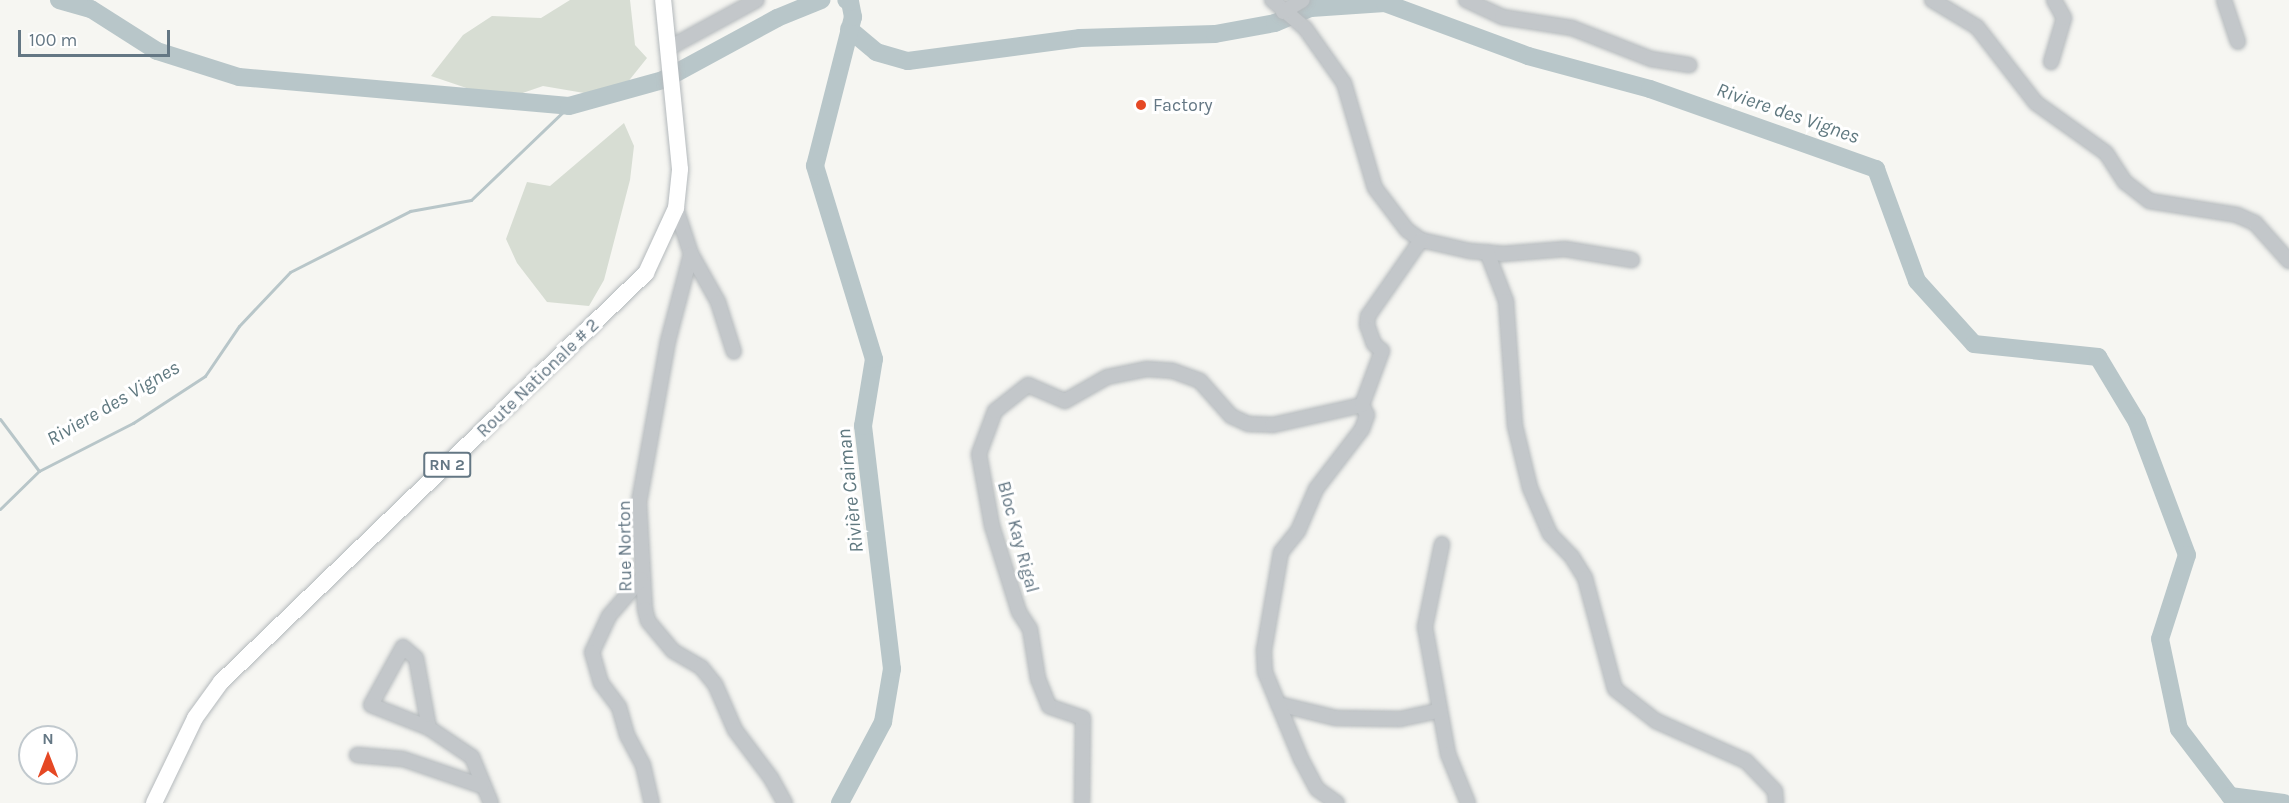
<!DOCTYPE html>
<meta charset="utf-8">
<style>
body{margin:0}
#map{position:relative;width:2289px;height:803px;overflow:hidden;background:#f6f6f2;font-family:Karla,sans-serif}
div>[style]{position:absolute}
.green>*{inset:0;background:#d7ddd3}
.stream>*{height:3px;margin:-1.5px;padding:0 1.5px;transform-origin:1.5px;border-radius:1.5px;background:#b8c6c9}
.river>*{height:18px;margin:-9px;padding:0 9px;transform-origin:9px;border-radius:9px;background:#b8c6c9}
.roads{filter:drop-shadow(0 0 2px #b4b9bc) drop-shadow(0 0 2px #b4b9bc)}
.minor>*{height:14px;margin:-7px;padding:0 7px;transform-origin:7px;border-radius:7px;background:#c3c7ca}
.major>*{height:16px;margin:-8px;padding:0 8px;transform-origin:8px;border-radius:8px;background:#fff}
.dots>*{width:16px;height:16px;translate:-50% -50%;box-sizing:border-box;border:3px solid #fff;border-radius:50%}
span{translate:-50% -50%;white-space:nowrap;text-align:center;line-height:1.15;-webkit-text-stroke:6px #fff;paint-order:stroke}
.shield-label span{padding:2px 4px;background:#fff;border:2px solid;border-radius:4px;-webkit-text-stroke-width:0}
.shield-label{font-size:16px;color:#647784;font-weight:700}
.poi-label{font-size:18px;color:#647784}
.left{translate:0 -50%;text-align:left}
.street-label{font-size:18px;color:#647784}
.water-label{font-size:20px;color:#607980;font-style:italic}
.north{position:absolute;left:18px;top:725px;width:60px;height:60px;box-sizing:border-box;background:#fff;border:2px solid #c1c9ce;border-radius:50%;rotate:0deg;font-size:16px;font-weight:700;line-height:24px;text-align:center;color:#647784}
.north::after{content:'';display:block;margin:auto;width:21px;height:27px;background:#e54824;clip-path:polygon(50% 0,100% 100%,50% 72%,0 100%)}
.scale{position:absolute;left:18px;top:30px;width:152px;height:27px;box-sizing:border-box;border:3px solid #647784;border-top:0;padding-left:8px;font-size:18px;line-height:21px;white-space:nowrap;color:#647784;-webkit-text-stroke:4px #fff;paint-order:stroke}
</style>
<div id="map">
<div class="green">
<div style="clip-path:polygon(570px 0,630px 0,635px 45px,647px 58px,627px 83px,590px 94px,543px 86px,502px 100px,431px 76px,463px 35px,492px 16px,541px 18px)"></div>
<div style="clip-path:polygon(624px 123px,634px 146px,630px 180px,604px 280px,589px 306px,547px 302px,517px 263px,506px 239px,527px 182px,550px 186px)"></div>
</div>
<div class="stream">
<div style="left:0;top:419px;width:65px;rotate:53.1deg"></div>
<div style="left:39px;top:471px;width:106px;rotate:-27.1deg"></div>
<div style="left:133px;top:423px;width:86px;rotate:-33.1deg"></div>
<div style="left:205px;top:376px;width:60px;rotate:-55.8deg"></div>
<div style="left:239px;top:326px;width:74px;rotate:-46.6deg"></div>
<div style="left:290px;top:272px;width:135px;rotate:-26.9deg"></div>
<div style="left:410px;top:211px;width:62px;rotate:-10.2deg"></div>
<div style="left:471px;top:200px;width:136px;rotate:-43.8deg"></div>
<div style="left:0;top:509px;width:54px;rotate:-44.3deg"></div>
</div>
<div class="river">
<div style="left:59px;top:0;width:33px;rotate:16deg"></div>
<div style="left:91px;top:9px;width:78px;rotate:32.5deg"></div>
<div style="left:157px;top:51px;width:86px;rotate:17.6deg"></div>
<div style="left:239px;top:77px;width:331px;rotate:5deg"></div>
<div style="left:569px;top:106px;width:98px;rotate:-15.5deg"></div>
<div style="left:663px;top:80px;width:130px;rotate:-28.5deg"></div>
<div style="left:777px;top:18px;width:48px;rotate:-22.2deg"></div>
<div style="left:849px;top:29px;width:35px;rotate:40deg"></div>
<div style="left:876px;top:52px;width:33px;rotate:16deg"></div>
<div style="left:908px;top:61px;width:174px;rotate:-7.6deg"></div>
<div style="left:1080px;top:38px;width:135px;rotate:-1.7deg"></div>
<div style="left:1215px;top:34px;width:61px;rotate:-10.4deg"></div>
<div style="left:1275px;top:23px;width:39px;rotate:-23deg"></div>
<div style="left:1311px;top:8px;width:74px;rotate:-3.9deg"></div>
<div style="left:1385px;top:3px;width:153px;rotate:20.3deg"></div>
<div style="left:1528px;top:56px;width:126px;rotate:15.1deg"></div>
<div style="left:1650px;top:89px;width:240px;rotate:19.5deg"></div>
<div style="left:1876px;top:169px;width:119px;rotate:69.9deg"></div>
<div style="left:1917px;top:281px;width:85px;rotate:47.9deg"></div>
<div style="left:1974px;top:344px;width:125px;rotate:6deg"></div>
<div style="left:2098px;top:357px;width:76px;rotate:59deg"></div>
<div style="left:2137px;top:422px;width:142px;rotate:69.4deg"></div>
<div style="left:2187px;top:555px;width:88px;rotate:107.8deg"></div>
<div style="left:2160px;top:639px;width:92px;rotate:78.1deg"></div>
<div style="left:2179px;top:729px;width:84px;rotate:52.7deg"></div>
<div style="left:2230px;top:796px;width:54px;rotate:7.4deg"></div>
<div style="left:840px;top:803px;width:92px;rotate:-62deg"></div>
<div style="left:883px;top:722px;width:54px;rotate:-80.4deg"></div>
<div style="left:892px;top:669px;width:245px;rotate:-96.8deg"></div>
<div style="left:863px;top:426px;width:68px;rotate:-80.7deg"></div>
<div style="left:874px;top:359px;width:202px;rotate:-107deg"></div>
<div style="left:815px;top:166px;width:154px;rotate:-75.7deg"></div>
<div style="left:853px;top:17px;width:15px;rotate:-101deg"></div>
<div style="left:850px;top:2px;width:4px;rotate:-153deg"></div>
</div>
<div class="roads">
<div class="minor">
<div style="left:1272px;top:0;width:43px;rotate:40.3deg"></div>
<div style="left:1305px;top:28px;width:67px;rotate:54.7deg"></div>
<div style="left:1344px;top:83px;width:109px;rotate:73.6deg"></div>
<div style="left:1375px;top:188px;width:53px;rotate:52.7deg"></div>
<div style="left:1407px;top:230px;width:17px;rotate:36deg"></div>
<div style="left:1421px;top:240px;width:50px;rotate:12.7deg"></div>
<div style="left:1470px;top:251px;width:32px;rotate:5deg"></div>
<div style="left:1502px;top:254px;width:63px;rotate:-4.5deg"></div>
<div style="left:1565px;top:249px;width:68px;rotate:9.3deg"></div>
<div style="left:1466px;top:0;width:40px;rotate:25deg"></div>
<div style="left:1502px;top:17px;width:71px;rotate:8.9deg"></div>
<div style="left:1572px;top:28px;width:85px;rotate:21.4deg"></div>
<div style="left:1651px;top:59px;width:39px;rotate:9deg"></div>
<div style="left:1932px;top:0;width:52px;rotate:31deg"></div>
<div style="left:1977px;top:27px;width:96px;rotate:52.2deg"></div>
<div style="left:2036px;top:103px;width:86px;rotate:35.5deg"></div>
<div style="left:2106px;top:153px;width:35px;rotate:57deg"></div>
<div style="left:2125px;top:182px;width:31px;rotate:38deg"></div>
<div style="left:2149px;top:201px;width:89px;rotate:9deg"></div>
<div style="left:2237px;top:215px;width:20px;rotate:24deg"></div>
<div style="left:2255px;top:223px;width:51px;rotate:48.2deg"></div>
<div style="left:2224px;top:0;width:44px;rotate:71.6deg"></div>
<div style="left:1283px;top:12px;width:23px;rotate:-31deg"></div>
<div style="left:667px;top:49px;width:102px;rotate:-28.6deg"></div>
<div style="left:2051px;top:62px;width:46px;rotate:-73.5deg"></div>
<div style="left:2064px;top:18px;width:21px;rotate:-119deg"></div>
<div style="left:676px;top:208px;width:48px;rotate:71.9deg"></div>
<div style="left:691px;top:254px;width:90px;rotate:104.8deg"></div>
<div style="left:668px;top:341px;width:164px;rotate:100.2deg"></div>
<div style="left:639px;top:502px;width:107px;rotate:86.8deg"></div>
<div style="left:645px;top:609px;width:12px;rotate:76deg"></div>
<div style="left:648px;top:621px;width:39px;rotate:50deg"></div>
<div style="left:673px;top:651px;width:32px;rotate:30deg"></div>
<div style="left:701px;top:667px;width:22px;rotate:51deg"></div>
<div style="left:715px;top:684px;width:50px;rotate:66.5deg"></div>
<div style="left:735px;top:730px;width:60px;rotate:53.1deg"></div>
<div style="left:771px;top:778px;width:29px;rotate:61deg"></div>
<div style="left:1487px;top:252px;width:53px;rotate:68.8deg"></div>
<div style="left:1506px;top:301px;width:125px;rotate:85.9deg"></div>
<div style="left:1515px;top:426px;width:64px;rotate:76.4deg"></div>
<div style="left:1530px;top:488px;width:50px;rotate:66.5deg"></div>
<div style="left:1550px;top:534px;width:32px;rotate:46deg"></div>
<div style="left:1572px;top:557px;width:25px;rotate:58deg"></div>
<div style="left:1585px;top:578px;width:115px;rotate:74.9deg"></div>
<div style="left:1615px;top:689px;width:52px;rotate:38deg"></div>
<div style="left:1656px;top:721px;width:98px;rotate:24deg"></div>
<div style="left:1746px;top:761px;width:42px;rotate:46deg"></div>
<div style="left:1775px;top:791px;width:12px;rotate:85deg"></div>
<div style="left:691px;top:254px;width:55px;rotate:60.6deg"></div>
<div style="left:718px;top:302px;width:52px;rotate:72.3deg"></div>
<div style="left:1442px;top:544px;width:85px;rotate:101.6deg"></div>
<div style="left:1425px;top:627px;width:129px;rotate:79.7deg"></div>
<div style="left:1448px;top:754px;width:53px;rotate:67.8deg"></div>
<div style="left:641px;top:579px;width:49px;rotate:130.9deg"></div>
<div style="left:609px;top:616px;width:40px;rotate:115deg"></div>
<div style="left:592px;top:652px;width:32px;rotate:74deg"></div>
<div style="left:601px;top:683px;width:30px;rotate:53deg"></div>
<div style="left:619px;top:707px;width:29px;rotate:74deg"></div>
<div style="left:627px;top:735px;width:34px;rotate:62deg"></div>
<div style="left:643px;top:765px;width:39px;rotate:77deg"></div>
<div style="left:1278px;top:704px;width:60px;rotate:13.6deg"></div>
<div style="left:1336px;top:718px;width:64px;rotate:0.9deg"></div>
<div style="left:1400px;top:719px;width:40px;rotate:-12deg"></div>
<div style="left:429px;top:728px;width:71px;rotate:-100.5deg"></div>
<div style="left:416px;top:658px;width:17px;rotate:-140deg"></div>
<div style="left:403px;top:647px;width:66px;rotate:118.9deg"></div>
<div style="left:371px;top:705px;width:62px;rotate:21.6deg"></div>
<div style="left:429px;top:728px;width:52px;rotate:34deg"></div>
<div style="left:472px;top:757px;width:50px;rotate:67.6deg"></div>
<div style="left:357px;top:755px;width:46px;rotate:5deg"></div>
<div style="left:403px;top:759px;width:83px;rotate:18.9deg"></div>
<div style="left:1082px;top:803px;width:85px;rotate:-89.3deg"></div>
<div style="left:1083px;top:718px;width:36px;rotate:-161deg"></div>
<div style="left:1049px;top:706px;width:29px;rotate:-112deg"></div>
<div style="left:1038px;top:679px;width:51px;rotate:-99.1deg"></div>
<div style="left:1030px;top:629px;width:20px;rotate:-123deg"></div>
<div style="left:1019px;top:612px;width:90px;rotate:-107.4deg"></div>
<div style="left:992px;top:526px;width:73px;rotate:-100.2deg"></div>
<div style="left:979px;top:454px;width:46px;rotate:-69.6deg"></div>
<div style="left:995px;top:411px;width:42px;rotate:-38.2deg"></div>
<div style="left:1028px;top:385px;width:40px;rotate:23.4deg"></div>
<div style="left:1065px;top:401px;width:48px;rotate:-29.7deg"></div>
<div style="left:1107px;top:377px;width:41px;rotate:-11.3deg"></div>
<div style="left:1147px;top:369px;width:26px;rotate:4deg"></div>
<div style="left:1173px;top:371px;width:29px;rotate:20deg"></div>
<div style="left:1200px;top:381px;width:47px;rotate:48.5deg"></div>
<div style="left:1231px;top:416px;width:19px;rotate:25deg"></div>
<div style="left:1248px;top:424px;width:25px;rotate:2deg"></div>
<div style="left:1273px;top:425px;width:91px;rotate:-12.7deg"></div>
<div style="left:1337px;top:803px;width:24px;rotate:-145deg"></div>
<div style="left:1317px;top:789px;width:34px;rotate:-118deg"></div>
<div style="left:1301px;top:759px;width:94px;rotate:-112.5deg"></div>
<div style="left:1265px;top:672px;width:22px;rotate:-93deg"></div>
<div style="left:1264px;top:650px;width:99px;rotate:-80.2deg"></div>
<div style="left:1281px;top:552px;width:27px;rotate:-51deg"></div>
<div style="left:1298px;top:531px;width:46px;rotate:-66.8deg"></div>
<div style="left:1316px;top:489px;width:76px;rotate:-52.5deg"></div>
<div style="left:1362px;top:429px;width:15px;rotate:-70deg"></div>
<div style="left:1367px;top:415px;width:11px;rotate:-117deg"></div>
<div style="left:1362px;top:405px;width:58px;rotate:-69.7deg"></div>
<div style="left:1382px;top:351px;width:11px;rotate:-139deg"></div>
<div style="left:1374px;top:344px;width:20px;rotate:-110deg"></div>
<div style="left:1367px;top:325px;width:9px;rotate:-84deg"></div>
<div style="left:1368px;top:316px;width:93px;rotate:-55.1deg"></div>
</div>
<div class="major">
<div style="left:154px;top:803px;width:94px;rotate:-64.2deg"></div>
<div style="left:195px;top:718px;width:44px;rotate:-54.2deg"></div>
<div style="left:221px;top:682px;width:590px;rotate:-43.9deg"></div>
<div style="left:646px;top:273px;width:72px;rotate:-65.2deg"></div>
<div style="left:676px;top:208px;width:39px;rotate:-84deg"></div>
<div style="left:680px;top:169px;width:170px;rotate:-95.7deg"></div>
</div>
</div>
<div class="dots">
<div style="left:1141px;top:105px;background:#e54824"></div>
</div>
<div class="shield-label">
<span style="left:447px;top:465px">RN 2</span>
</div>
<div class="poi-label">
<span class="left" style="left:1153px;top:105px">Factory</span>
</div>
<div class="street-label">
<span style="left:538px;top:378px;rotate:-44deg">Route Nationale # 2</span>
<span style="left:1018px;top:537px;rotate:75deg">Bloc Kay Rigal</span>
<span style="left:625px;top:546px;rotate:-91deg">Rue Norton</span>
</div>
<div class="water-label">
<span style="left:1788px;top:113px;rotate:19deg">Riviere des Vignes</span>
<span style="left:113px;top:403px;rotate:-30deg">Riviere des Vignes</span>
<span style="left:850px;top:491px;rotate:-96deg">Rivière Caiman</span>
</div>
<div class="north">N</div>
<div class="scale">100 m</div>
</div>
